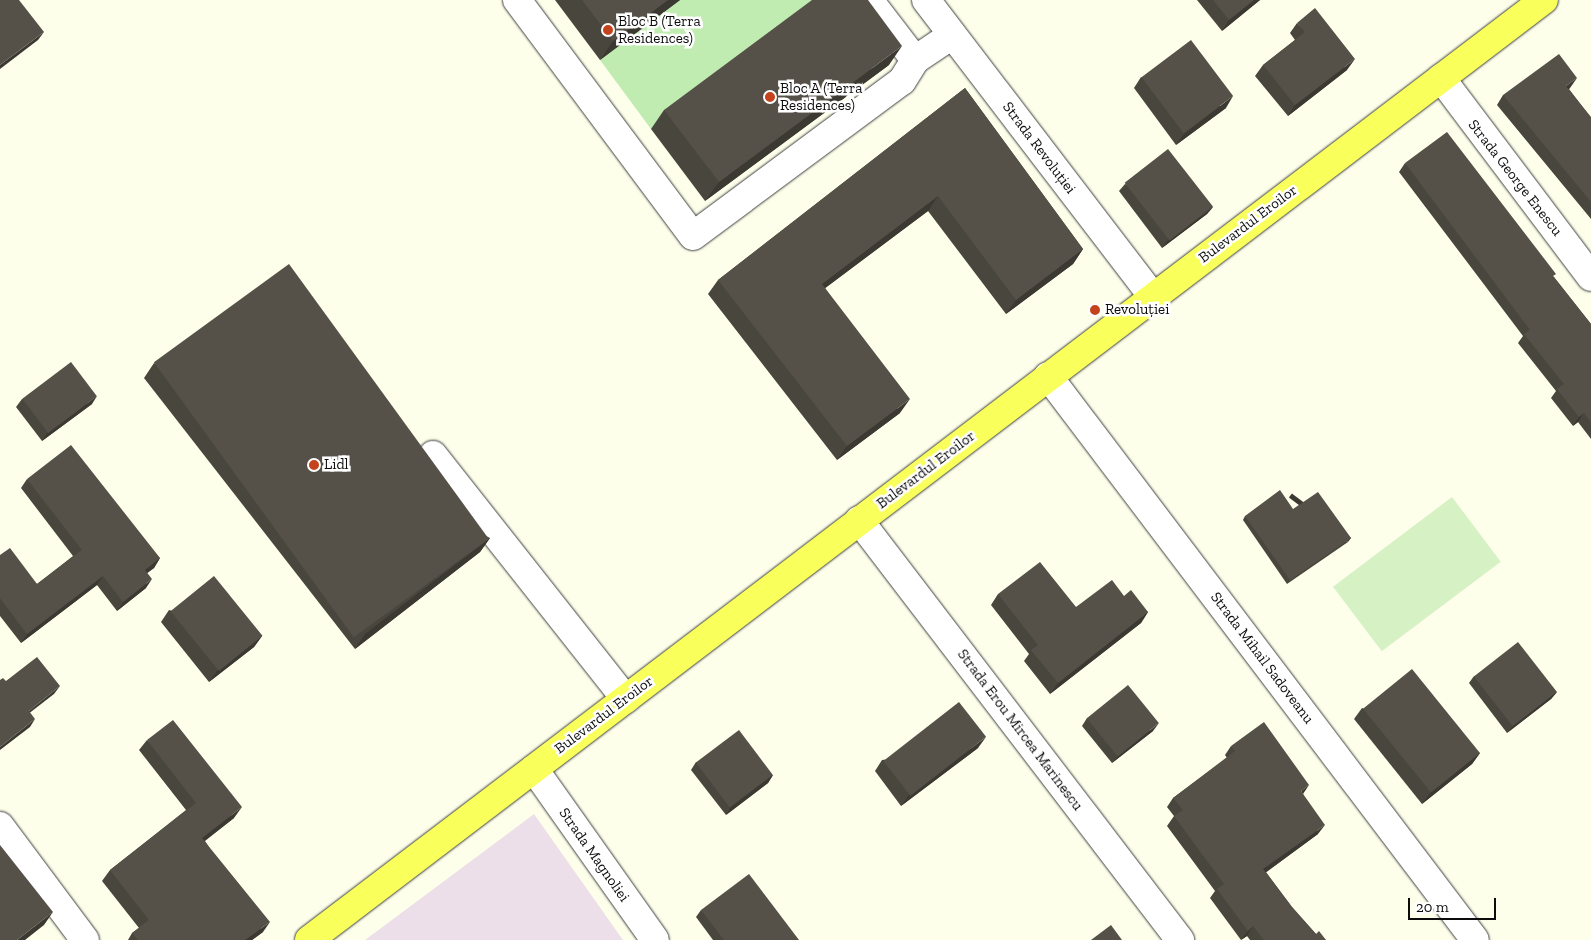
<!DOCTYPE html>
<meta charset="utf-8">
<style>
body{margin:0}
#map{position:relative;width:1591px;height:940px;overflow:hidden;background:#fdffeb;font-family:"Zilla Slab",serif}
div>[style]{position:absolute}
.industrial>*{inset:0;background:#ecdfea}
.green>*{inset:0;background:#c0ecb2}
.pitch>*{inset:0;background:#d6f2c5;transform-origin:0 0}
.roads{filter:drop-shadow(0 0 1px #3f3f3f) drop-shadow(0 0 1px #3f3f3f)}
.minor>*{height:28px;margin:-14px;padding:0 14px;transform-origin:14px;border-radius:14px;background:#fff}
.major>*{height:28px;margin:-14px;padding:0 14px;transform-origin:14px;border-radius:14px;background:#f9ff5b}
.wall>*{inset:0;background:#49463e}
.shaded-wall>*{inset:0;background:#3c3932;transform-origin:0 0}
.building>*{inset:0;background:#555148;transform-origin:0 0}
.dots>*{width:14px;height:14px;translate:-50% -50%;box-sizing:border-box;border:2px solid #fff;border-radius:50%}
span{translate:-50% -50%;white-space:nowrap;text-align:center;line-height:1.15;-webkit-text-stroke:5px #fff;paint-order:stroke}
.poi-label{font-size:15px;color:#0c0c0c}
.left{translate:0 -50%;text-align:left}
.street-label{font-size:15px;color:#0c0c0c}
.scale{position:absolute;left:1408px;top:898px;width:88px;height:22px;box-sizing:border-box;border:2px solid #0c0c0c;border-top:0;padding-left:6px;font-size:15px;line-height:18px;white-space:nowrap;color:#0c0c0c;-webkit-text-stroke:4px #fff;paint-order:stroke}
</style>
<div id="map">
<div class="industrial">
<div style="clip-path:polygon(534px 814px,623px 940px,365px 940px)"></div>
</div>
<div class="green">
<div style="clip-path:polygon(680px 0,824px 0,651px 129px,600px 60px)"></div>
</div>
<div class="pitch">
<div style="left:1452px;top:497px;width:81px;height:149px;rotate:53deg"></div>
</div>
<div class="roads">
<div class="minor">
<div style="left:517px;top:0;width:294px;rotate:53.3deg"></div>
<div style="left:693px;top:236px;width:260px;rotate:-36.6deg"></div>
<div style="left:902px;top:81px;width:25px;rotate:-58deg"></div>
<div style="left:915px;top:60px;width:45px;rotate:-34deg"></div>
<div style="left:869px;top:0;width:76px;rotate:52.5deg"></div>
<div style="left:926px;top:0;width:374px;rotate:52.6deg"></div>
<div style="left:1441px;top:78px;width:249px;rotate:53deg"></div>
<div style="left:1048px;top:376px;width:707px;rotate:52.87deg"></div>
<div style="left:433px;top:455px;width:311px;rotate:51.7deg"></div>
<div style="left:859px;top:520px;width:529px;rotate:52.61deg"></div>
<div style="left:534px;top:769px;width:209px;rotate:54.7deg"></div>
<div style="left:0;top:826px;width:142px;rotate:53.3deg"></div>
</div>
<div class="major">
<div style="left:309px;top:940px;width:1552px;rotate:-37.28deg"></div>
</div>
</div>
<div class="wall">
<div style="clip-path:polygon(555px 0,680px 0,600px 60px)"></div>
<div style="clip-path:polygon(1197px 0,1260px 0,1222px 31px)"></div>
<div style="clip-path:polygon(1297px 23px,1347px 70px,1288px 116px,1255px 76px,1263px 65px,1295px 40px,1290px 33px)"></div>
<div style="clip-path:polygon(889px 65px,705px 201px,651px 129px,664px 110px)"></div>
<div style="clip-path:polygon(1141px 77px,1226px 108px,1176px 145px,1134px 88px)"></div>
<div style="clip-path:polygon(965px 88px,1083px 249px,1073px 264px,1006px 314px,928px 211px,825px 288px,900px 413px,837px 460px,708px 294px,718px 280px)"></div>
<div style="clip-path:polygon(1570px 88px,1569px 89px,1591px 118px,1591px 219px,1497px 105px,1503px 95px)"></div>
<div style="clip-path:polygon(1405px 163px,1554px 277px,1591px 324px,1591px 439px,1578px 422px,1573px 426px,1551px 398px,1556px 391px,1518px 343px,1523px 336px,1399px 172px)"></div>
<div style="clip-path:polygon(1125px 184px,1213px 207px,1207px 214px,1162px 248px,1119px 191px)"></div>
<div style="clip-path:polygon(154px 363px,490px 538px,480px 552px,355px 649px,144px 378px)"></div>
<div style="clip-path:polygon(22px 399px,92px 404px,42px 441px,16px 407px)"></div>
<div style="clip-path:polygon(27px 479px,160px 558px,154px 568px,147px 573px,146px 588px,117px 611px,97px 585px,21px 643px,0 616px,0 555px,37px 584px,73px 556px,21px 488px)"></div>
<div style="clip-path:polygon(1293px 509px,1348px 542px,1287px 584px,1243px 520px,1245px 516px)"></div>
<div style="clip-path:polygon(998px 594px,1076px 607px,1124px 596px,1148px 612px,1141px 623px,1050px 694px,1024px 661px,1029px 654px,991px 605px)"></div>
<div style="clip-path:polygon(169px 610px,262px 636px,254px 647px,209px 682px,161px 622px)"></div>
<div style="clip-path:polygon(1474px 676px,1557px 692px,1551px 699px,1507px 733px,1469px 683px)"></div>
<div style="clip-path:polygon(1362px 708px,1480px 753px,1472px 764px,1422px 804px,1354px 719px)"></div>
<div style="clip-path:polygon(1087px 718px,1153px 731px,1112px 763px,1082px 726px)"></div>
<div style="clip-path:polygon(147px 740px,234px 818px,205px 841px,263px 932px,252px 940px,128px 940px,132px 933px,139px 928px,102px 881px,110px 870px,186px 810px,139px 750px)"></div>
<div style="clip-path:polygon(1231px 746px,1303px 794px,1318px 834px,1266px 872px,1292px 907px,1316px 934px,1326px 940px,1250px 940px,1247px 936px,1241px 940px,1210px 898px,1215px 891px,1167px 826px,1174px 816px,1167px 807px,1173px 798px,1227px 758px,1225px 755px)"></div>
<div style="clip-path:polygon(978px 748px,901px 806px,875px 771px,882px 760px)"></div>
<div style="clip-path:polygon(696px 762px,773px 775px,768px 783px,726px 815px,691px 770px)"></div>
<div style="clip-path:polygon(701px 910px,799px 940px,713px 940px,696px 917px)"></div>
</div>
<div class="shaded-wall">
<div style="clip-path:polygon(668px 0,680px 0,600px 60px,613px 41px)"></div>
<div style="clip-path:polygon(1254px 0,1260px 0,1222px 31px,1229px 20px)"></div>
<div style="clip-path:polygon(44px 32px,38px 40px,0 69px,0 65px)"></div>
<div style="clip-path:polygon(902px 46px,889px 65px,705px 201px,719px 182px)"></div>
<div style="clip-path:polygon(1355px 59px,1347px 70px,1288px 116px,1295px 105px)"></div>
<div style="clip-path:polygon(1577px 78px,1570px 88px,1560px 95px,1566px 86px)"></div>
<div style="clip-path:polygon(1233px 96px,1226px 108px,1176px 145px,1184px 134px)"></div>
<div style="clip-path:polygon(938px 196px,928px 211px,812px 298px,822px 284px)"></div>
<div style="clip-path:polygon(1213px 207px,1207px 214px,1162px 248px,1167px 241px)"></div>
<div style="clip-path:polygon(1083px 249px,1073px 264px,1006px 314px,1016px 300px)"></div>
<div style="clip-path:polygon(97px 396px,92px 404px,42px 441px,47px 433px)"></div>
<div style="clip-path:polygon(910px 399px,900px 413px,837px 460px,847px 446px)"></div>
<div style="clip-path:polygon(1584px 413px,1578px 422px,1573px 426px,1579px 417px)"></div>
<div style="clip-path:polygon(490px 538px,480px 552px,355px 649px,365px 634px)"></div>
<div style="left:1351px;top:538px;width:5px;height:74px;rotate:127deg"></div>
<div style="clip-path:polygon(160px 558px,154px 568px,139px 579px,145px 570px)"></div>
<div style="clip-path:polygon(103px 576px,97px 585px,21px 643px,27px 634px)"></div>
<div style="clip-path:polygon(152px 579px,146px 588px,117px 611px,123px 602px)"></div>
<div style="clip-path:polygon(1148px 612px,1141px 623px,1050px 694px,1058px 683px)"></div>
<div style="clip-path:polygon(262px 636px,254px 647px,209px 682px,217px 671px)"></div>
<div style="clip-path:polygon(60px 686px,54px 694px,23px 718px,29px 711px)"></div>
<div style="clip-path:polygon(1557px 692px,1551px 699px,1507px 733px,1513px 726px)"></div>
<div style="clip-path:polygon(35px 719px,30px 727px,0 750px,0 747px)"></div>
<div style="clip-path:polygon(1159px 723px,1153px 731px,1112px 763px,1118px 756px)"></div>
<div style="clip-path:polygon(986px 737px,978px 748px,901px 806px,909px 795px)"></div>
<div style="clip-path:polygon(1480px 753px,1472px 764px,1422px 804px,1430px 793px)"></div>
<div style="clip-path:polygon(773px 775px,768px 783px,726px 815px,731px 807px)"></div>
<div style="clip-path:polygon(1309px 785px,1303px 794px,1301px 791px)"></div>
<div style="clip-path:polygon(242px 807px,234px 818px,195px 848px,202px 838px)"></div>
<div style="clip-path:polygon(1325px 825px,1318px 834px,1257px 879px,1263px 869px)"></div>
<div style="clip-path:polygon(53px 912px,44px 925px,25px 940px,17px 940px)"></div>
<div style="clip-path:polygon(270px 922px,263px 932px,252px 940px,245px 940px)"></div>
<div style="clip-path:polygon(1253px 926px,1247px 936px,1241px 940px,1248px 931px)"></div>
</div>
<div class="building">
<div style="clip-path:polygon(0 0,19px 0,44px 32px,0 65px)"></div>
<div style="clip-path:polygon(582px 0,668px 0,613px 41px)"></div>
<div style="clip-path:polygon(812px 0,868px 0,902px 46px,719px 182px,664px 110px)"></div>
<div style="clip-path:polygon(1213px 0,1254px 0,1229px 20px)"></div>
<div style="clip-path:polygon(1315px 8px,1355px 59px,1295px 105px,1263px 65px,1305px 32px,1297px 23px)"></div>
<div style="left:1191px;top:40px;width:70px;height:62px;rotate:53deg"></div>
<div style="clip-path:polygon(1559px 54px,1577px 78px,1566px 86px,1591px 117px,1591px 202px,1503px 95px)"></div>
<div style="clip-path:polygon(965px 88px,1083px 249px,1016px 300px,938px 196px,822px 284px,910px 399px,847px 446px,718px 280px)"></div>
<div style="clip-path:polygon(1447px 132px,1556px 274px,1553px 276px,1591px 324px,1591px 422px,1584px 413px,1579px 417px,1557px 389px,1564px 384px,1524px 334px,1530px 330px,1405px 163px)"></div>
<div style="left:1168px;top:149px;width:73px;height:55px;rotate:52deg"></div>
<div style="left:289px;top:264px;width:340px;height:167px;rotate:54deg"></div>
<div style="left:71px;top:362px;width:43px;height:61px;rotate:53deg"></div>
<div style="clip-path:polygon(71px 445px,160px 558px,145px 570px,152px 579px,123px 602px,103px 576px,27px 634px,0 598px,0 555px,10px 548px,37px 584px,82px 550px,27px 479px)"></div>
<div style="clip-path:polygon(1280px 490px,1293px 509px,1318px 492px,1351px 538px,1290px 580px,1245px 516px)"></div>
<div style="clip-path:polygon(1040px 562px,1076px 607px,1112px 580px,1124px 596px,1131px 590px,1148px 612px,1058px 683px,1031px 650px,1038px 645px,998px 594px)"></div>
<div style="left:214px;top:576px;width:77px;height:56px;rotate:51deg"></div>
<div style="left:1518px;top:642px;width:63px;height:56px;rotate:52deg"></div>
<div style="clip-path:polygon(37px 657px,60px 686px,29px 711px,35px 719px,0 747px,0 680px,3px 678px,6px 681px)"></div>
<div style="left:1412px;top:669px;width:108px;height:63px;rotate:51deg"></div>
<div style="left:1128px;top:685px;width:49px;height:53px;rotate:51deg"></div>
<div style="left:959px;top:702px;width:44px;height:96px;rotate:52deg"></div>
<div style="clip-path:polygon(173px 720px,242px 807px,202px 838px,270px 922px,245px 940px,138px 940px,132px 933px,149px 920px,110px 870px,196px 803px,147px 740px)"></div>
<div style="clip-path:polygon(1264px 722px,1309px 785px,1301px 791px,1325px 825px,1263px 869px,1292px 907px,1316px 934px,1319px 931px,1326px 940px,1264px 940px,1253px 926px,1248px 931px,1217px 889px,1224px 884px,1174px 816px,1183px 810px,1173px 798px,1235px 751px,1231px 746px)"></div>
<div style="left:739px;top:730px;width:56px;height:54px;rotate:53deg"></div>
<div style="clip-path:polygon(0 845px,53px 912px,17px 940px,0 940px)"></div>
<div style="clip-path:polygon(749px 874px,799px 940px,724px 940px,701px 910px)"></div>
<div style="clip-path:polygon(1111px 925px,1122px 940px,1091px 940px)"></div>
</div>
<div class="dots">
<div style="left:608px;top:30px;background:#c4431c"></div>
<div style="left:770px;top:97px;background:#c4431c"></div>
<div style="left:1095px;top:310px;background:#c4431c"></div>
<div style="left:314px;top:465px;background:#c4431c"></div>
</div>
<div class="poi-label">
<span class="left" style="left:618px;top:30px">Bloc B (Terra<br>Residences)</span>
<span class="left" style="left:780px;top:97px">Bloc A (Terra<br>Residences)</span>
<span class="left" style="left:1105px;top:310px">Revoluției</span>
<span class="left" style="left:324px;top:465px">Lidl</span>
</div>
<div class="street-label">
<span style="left:1039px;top:148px;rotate:53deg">Strada Revoluției</span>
<span style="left:1515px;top:178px;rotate:52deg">Strada George Enescu</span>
<span style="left:1248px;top:224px;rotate:-37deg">Bulevardul Eroilor</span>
<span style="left:926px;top:470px;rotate:-37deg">Bulevardul Eroilor</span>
<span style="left:1262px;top:658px;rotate:53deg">Strada Mihail Sadoveanu</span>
<span style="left:604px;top:715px;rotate:-37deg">Bulevardul Eroilor</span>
<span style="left:1020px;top:730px;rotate:53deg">Strada Erou Mircea Marinescu</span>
<span style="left:594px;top:855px;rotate:55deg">Strada Magnoliei</span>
</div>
<div class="scale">20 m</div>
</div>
